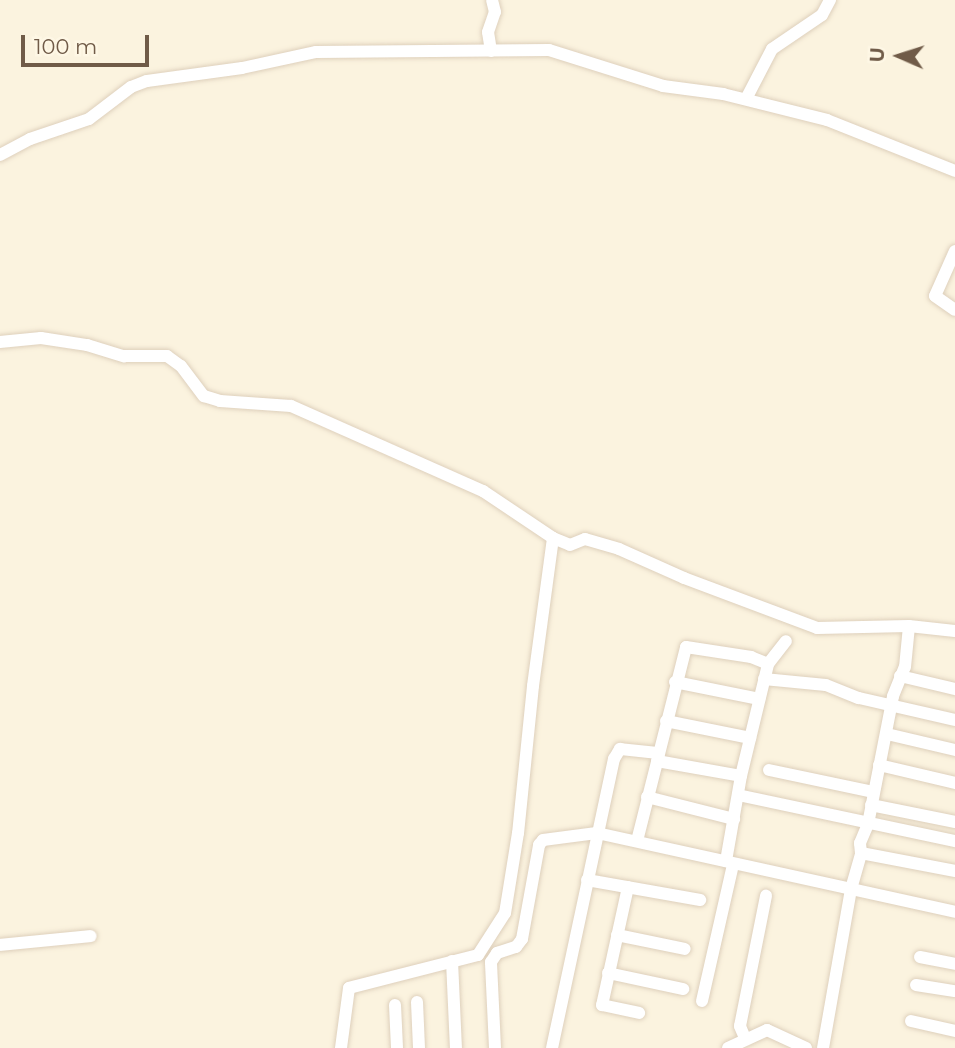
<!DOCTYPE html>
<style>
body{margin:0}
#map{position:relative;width:955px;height:1048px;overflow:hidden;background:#fbf3df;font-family:Montserrat,sans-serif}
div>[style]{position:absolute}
.roads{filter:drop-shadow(0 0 2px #ded0bc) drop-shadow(0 0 2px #ded0bc)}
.minor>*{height:12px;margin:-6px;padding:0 6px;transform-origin:6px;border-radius:6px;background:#fff}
span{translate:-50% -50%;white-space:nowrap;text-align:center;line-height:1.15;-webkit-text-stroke:5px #fef7e5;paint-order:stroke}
.north{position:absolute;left:864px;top:21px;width:70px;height:70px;-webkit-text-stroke:5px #fef7e5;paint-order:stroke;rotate:273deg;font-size:19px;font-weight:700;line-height:28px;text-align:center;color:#705b48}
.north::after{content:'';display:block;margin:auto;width:24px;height:32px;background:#705b48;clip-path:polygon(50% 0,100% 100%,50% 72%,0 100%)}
.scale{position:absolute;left:21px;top:35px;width:128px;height:32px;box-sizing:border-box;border:4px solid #705b48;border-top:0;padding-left:9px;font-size:21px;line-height:24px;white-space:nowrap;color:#705b48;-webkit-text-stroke:5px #fef7e5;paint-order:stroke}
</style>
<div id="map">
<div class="roads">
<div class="minor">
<div style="left:491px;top:51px;width:19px;rotate:-99deg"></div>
<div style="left:488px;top:32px;width:21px;rotate:-71deg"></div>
<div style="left:495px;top:12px;width:12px;rotate:-104deg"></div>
<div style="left:746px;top:99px;width:56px;rotate:-62.5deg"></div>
<div style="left:772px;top:49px;width:60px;rotate:-34.2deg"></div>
<div style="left:822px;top:15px;width:17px;rotate:-62deg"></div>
<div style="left:0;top:155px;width:34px;rotate:-28deg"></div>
<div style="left:30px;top:139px;width:62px;rotate:-18.7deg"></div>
<div style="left:89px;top:119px;width:53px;rotate:-37.3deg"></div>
<div style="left:131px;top:87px;width:17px;rotate:-21deg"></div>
<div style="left:147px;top:81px;width:96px;rotate:-7.8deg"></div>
<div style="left:242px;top:68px;width:76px;rotate:-12.2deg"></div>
<div style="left:316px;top:52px;width:233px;rotate:-0.5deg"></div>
<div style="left:549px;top:50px;width:120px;rotate:17.5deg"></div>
<div style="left:663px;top:86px;width:61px;rotate:7.6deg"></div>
<div style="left:723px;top:94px;width:107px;rotate:14deg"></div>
<div style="left:827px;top:120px;width:138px;rotate:21.7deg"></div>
<div style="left:955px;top:251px;width:49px;rotate:114deg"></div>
<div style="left:935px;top:296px;width:24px;rotate:35deg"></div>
<div style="left:0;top:342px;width:41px;rotate:-5.6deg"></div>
<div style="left:41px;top:338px;width:47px;rotate:8.7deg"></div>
<div style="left:87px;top:345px;width:39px;rotate:17deg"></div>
<div style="left:124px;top:356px;width:43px"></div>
<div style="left:167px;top:356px;width:17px;rotate:36deg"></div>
<div style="left:181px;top:366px;width:38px;rotate:53deg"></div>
<div style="left:204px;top:396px;width:17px;rotate:17deg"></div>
<div style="left:220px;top:401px;width:71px;rotate:4deg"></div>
<div style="left:291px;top:406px;width:210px;rotate:23.9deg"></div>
<div style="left:483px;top:491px;width:84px;rotate:33.9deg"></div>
<div style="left:553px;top:538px;width:149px;rotate:97.7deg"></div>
<div style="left:533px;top:686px;width:148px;rotate:95.8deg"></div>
<div style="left:518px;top:833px;width:81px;rotate:99.2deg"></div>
<div style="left:505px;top:913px;width:50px;rotate:122.7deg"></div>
<div style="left:478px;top:955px;width:133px;rotate:165.7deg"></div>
<div style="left:349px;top:988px;width:61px;rotate:97.6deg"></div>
<div style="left:553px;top:538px;width:18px;rotate:22deg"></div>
<div style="left:570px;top:545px;width:16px;rotate:-22deg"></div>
<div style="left:585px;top:539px;width:35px;rotate:16deg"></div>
<div style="left:619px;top:549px;width:71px;rotate:24deg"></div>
<div style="left:684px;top:578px;width:142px;rotate:20.6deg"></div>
<div style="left:817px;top:628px;width:92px;rotate:-1.2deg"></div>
<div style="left:909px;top:626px;width:46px;rotate:6.2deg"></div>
<div style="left:900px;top:676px;width:57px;rotate:13.3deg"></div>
<div style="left:764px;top:679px;width:62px;rotate:5.5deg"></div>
<div style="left:826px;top:685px;width:35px;rotate:22deg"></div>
<div style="left:859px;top:698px;width:98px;rotate:12.9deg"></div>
<div style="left:675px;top:682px;width:86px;rotate:11.4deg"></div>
<div style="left:666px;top:721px;width:86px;rotate:11.4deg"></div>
<div style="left:887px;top:734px;width:70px;rotate:13.2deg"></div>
<div style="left:657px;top:761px;width:85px;rotate:10.1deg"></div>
<div style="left:879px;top:765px;width:78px;rotate:13.3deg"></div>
<div style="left:769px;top:770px;width:106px;rotate:11.9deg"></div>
<div style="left:738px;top:795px;width:222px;rotate:12deg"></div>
<div style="left:647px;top:797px;width:90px;rotate:14.2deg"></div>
<div style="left:871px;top:805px;width:86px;rotate:11.4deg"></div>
<div style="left:637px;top:841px;width:200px;rotate:-75.8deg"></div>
<div style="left:686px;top:647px;width:66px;rotate:8.7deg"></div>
<div style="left:751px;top:657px;width:18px;rotate:22deg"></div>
<div style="left:861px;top:853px;width:96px;rotate:10.8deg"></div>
<div style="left:726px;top:861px;width:86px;rotate:-80deg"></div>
<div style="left:741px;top:776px;width:115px;rotate:-76.4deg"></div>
<div style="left:768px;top:664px;width:29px;rotate:-52deg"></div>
<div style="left:587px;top:880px;width:115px;rotate:10deg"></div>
<div style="left:628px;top:887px;width:121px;rotate:102.4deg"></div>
<div style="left:602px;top:1005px;width:38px;rotate:12deg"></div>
<div style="left:617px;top:935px;width:69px;rotate:11.6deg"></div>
<div style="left:0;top:945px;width:91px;rotate:-5.6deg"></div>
<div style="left:920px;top:957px;width:36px;rotate:11deg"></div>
<div style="left:452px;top:961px;width:87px;rotate:87.4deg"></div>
<div style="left:608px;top:973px;width:77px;rotate:12deg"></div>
<div style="left:916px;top:985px;width:39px;rotate:9deg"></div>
<div style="left:702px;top:1001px;width:140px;rotate:-77.2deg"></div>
<div style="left:417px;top:1002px;width:46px;rotate:87.5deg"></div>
<div style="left:395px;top:1005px;width:43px;rotate:87.3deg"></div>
<div style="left:911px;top:1021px;width:45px;rotate:12.8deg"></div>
<div style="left:745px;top:1038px;width:13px;rotate:-113deg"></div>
<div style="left:740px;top:1026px;width:133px;rotate:-78.7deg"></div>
<div style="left:495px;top:1048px;width:86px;rotate:-92.7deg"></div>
<div style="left:491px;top:962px;width:11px;rotate:-56deg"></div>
<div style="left:497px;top:953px;width:20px;rotate:-18deg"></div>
<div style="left:516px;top:947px;width:10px;rotate:-53deg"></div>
<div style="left:522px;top:939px;width:96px;rotate:-79.7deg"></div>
<div style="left:539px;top:845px;width:6px;rotate:-51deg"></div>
<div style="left:543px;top:840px;width:54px;rotate:-7.4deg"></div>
<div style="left:597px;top:833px;width:367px;rotate:12.4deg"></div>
<div style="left:552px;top:1048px;width:296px;rotate:-77.9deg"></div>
<div style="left:614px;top:759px;width:12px;rotate:-59deg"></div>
<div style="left:620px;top:749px;width:39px;rotate:6deg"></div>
<div style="left:728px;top:1048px;width:43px;rotate:-24.8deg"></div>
<div style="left:767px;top:1030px;width:43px;rotate:24.8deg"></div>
<div style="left:823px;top:1048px;width:161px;rotate:-80deg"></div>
<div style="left:851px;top:889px;width:37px;rotate:-74deg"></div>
<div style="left:861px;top:853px;width:10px;rotate:-96deg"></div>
<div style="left:860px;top:843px;width:21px;rotate:-67deg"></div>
<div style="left:868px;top:824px;width:130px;rotate:-78.9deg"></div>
<div style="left:893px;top:696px;width:31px;rotate:-68deg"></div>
<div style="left:905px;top:667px;width:41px;rotate:-84.4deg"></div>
</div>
</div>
<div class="north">U</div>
<div class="scale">100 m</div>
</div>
